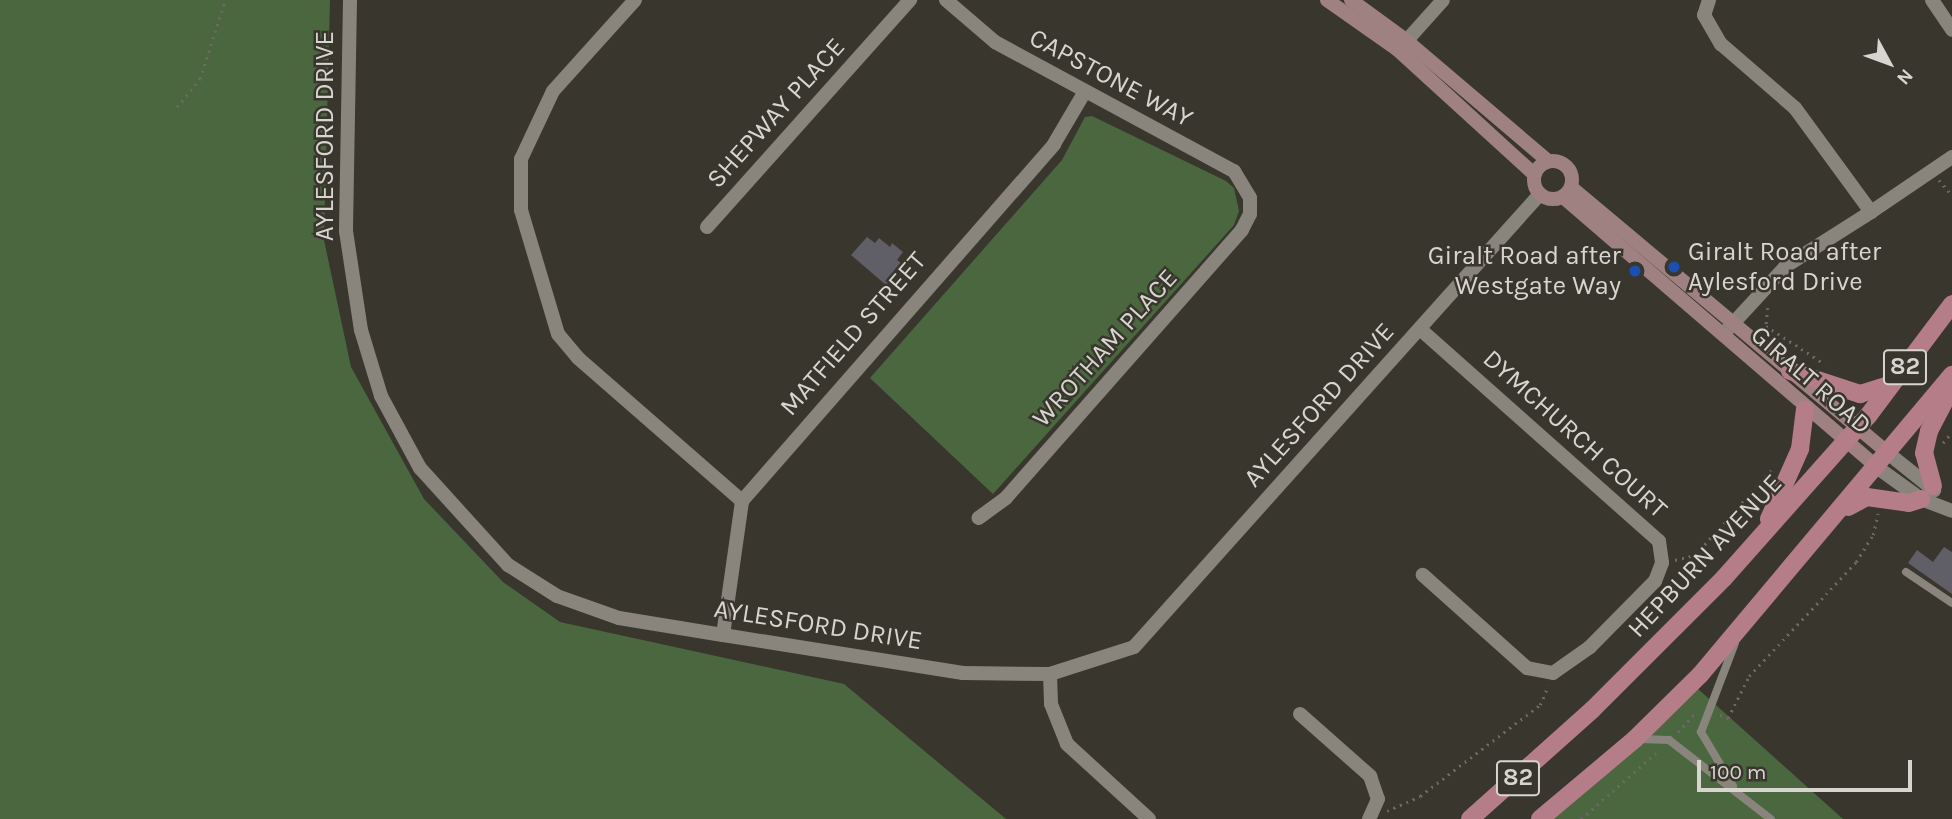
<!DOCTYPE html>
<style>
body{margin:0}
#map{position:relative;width:1952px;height:819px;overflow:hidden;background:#39362e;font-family:Karla,sans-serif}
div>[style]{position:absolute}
.green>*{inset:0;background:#4b6740}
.building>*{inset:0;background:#605e66}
.path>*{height:2.5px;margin-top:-1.25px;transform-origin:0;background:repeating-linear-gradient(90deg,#6d6a64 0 2px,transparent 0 7px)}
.lane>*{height:8px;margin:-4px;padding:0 4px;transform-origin:4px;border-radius:4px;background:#89857c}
.street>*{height:14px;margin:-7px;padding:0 7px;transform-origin:7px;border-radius:7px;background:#89857c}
.secondary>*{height:14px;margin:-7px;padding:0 7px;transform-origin:7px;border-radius:7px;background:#9f8181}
.secondary>.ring{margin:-7px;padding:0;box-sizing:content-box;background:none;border:14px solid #9f8181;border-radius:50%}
.primary>*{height:18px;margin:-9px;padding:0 9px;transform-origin:9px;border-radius:9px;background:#b57d87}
.dots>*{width:19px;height:19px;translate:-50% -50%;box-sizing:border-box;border:4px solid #39362e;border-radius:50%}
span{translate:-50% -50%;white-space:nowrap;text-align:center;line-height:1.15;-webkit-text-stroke:5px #39362e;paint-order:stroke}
.shield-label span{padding:2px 5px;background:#39362e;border:2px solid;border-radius:5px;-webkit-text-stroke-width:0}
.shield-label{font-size:24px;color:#d8d5d1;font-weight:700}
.street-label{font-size:26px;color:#d8d5d1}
.poi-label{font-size:26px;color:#d8d5d1}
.left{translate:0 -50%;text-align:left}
.right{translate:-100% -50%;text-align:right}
.north{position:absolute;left:1854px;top:28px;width:70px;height:70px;-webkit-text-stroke:5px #39362e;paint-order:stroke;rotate:131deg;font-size:19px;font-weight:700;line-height:28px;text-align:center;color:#d8d5d1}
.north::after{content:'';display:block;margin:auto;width:24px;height:32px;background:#d8d5d1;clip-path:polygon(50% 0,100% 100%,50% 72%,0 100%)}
.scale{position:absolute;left:1697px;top:760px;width:215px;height:32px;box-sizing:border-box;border:4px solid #d8d5d1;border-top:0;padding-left:9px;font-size:21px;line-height:24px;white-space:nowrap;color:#d8d5d1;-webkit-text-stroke:5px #39362e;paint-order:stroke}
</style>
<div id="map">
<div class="green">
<div style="clip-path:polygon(0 0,330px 0,324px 240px,351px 367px,424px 499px,503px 582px,560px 622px,844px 684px,1006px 819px,0 819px)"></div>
<div style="clip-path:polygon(1092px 116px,1226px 181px,1234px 188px,1239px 211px,1234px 225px,993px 494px,870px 378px,1062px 160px,1085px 117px)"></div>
<div style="clip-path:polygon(1697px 688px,1843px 819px,1548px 819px)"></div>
</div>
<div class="building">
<div style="clip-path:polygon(867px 237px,875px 243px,879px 238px,890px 247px,892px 243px,903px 252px,897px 260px,906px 267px,886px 285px,851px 255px)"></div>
<div style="clip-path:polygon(1944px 547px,1952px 552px,1952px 594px,1908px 563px,1917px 550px,1933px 562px)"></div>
</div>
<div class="path">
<div style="left:177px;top:107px;width:36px;rotate:-51deg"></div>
<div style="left:200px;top:79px;width:83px;rotate:-72.4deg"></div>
<div style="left:1939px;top:180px;width:20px;rotate:49deg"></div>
<div style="left:1768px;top:308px;width:18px;rotate:96deg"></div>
<div style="left:1766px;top:326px;width:70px;rotate:32.8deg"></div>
<div style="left:1943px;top:443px;width:14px;rotate:-51deg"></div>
<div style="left:1675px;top:560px;width:21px;rotate:-14deg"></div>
<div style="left:1695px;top:555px;width:117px;rotate:-48.1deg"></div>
<div style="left:1720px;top:715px;width:9px;rotate:21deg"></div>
<div style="left:1728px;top:718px;width:47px;rotate:-63.4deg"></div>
<div style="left:1749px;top:676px;width:156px;rotate:-46.8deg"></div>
<div style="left:1856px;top:562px;width:32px;rotate:-58deg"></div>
<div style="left:1873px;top:535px;width:22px;rotate:-77deg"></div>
<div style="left:1678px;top:732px;width:28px;rotate:-48deg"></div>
<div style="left:1387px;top:811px;width:36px;rotate:-24deg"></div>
<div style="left:1420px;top:796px;width:151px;rotate:-37.2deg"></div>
<div style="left:1540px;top:705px;width:21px;rotate:-67deg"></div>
<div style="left:1581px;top:819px;width:103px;rotate:-41.4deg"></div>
</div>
<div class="lane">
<div style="left:1906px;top:572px;width:55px;rotate:34deg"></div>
<div style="left:1640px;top:739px;width:29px;rotate:2deg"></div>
<div style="left:1669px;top:740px;width:129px;rotate:37.8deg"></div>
<div style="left:1733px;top:786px;width:63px;rotate:-120.7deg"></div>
<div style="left:1701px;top:732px;width:95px;rotate:-69.1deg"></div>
</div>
<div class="street">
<div style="left:350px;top:0;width:231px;rotate:91deg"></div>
<div style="left:346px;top:231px;width:100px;rotate:81.4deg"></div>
<div style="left:361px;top:330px;width:69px;rotate:73.1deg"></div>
<div style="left:381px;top:396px;width:82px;rotate:61.6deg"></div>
<div style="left:420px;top:468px;width:131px;rotate:47.8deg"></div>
<div style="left:508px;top:565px;width:58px;rotate:32.3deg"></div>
<div style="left:557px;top:596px;width:66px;rotate:19.5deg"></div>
<div style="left:619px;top:618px;width:105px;rotate:9.3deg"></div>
<div style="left:723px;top:635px;width:243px;rotate:9deg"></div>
<div style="left:963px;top:673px;width:87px;rotate:0.7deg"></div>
<div style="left:1050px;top:674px;width:88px;rotate:-17.8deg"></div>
<div style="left:1134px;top:647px;width:608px;rotate:-48.13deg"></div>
<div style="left:635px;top:0;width:122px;rotate:132deg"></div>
<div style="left:553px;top:91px;width:75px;rotate:115.2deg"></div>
<div style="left:521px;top:159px;width:51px;rotate:90deg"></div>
<div style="left:521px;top:210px;width:129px;rotate:73.4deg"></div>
<div style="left:558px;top:334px;width:31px;rotate:50deg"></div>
<div style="left:578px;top:358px;width:218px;rotate:41.1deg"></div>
<div style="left:946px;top:0;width:65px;rotate:40.6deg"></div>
<div style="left:995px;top:42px;width:272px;rotate:28.4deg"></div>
<div style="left:1234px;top:171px;width:31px;rotate:59deg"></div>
<div style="left:1250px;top:198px;width:16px;rotate:90deg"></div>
<div style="left:1250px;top:214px;width:18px;rotate:117deg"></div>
<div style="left:1242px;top:230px;width:357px;rotate:131.4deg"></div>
<div style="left:1006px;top:498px;width:34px;rotate:144deg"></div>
<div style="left:1709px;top:0;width:16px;rotate:108deg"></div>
<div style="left:1704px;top:15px;width:34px;rotate:60deg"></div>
<div style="left:1721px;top:44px;width:98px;rotate:40.9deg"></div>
<div style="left:1795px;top:108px;width:129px;rotate:53.8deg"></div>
<div style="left:1871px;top:212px;width:101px;rotate:147.6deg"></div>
<div style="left:1786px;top:266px;width:88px;rotate:132.7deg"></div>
<div style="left:1932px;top:0;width:36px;rotate:56deg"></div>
<div style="left:1400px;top:48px;width:64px;rotate:-48.1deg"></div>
<div style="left:1871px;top:212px;width:98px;rotate:-34.2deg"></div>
<div style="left:707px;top:227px;width:305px;rotate:-48.2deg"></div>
<div style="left:1420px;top:329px;width:319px;rotate:41.6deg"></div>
<div style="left:1659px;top:541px;width:22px;rotate:82deg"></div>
<div style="left:1662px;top:563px;width:19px;rotate:111deg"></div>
<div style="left:1655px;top:581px;width:93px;rotate:134.6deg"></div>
<div style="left:1590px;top:647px;width:45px;rotate:144.9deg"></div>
<div style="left:1553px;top:673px;width:26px;rotate:-169deg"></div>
<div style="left:1527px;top:668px;width:140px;rotate:-138.2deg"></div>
<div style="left:1889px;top:454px;width:58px;rotate:38.7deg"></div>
<div style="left:1878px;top:468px;width:53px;rotate:35.8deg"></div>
<div style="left:1921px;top:499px;width:33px;rotate:21deg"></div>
<div style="left:723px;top:635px;width:135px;rotate:-81.9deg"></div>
<div style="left:742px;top:501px;width:474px;rotate:-48.8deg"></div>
<div style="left:1054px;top:144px;width:59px;rotate:-59.5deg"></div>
<div style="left:1050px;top:674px;width:30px;rotate:88deg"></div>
<div style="left:1051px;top:704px;width:43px;rotate:68.2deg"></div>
<div style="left:1067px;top:744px;width:111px;rotate:42.4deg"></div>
<div style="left:1300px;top:714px;width:94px;rotate:41.5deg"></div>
<div style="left:1370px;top:776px;width:24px;rotate:71deg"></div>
<div style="left:1378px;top:799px;width:22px;rotate:114deg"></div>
</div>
<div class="secondary">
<div style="left:1327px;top:0;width:87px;rotate:35.2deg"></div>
<div style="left:1398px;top:50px;width:185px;rotate:42.4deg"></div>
<div style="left:1351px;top:0;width:69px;rotate:36.2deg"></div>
<div style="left:1407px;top:41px;width:185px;rotate:40.4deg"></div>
<div class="ring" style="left:1534px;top:161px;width:24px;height:24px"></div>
<div style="left:1571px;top:187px;width:415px;rotate:40deg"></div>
<div style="left:1563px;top:197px;width:416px;rotate:40.7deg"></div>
</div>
<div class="primary">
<div style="left:1790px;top:371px;width:74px;rotate:18.2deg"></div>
<div style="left:1860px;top:394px;width:30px;rotate:-17deg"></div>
<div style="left:1933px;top:486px;width:34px;rotate:-105deg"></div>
<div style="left:1924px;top:453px;width:23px;rotate:-77deg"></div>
<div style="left:1929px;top:431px;width:50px;rotate:-62.4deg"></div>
<div style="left:1848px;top:507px;width:21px;rotate:-28deg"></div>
<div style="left:1867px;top:497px;width:42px;rotate:8.1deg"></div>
<div style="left:1909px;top:503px;width:13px;rotate:-18deg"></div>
<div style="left:1769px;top:519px;width:77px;rotate:-66.1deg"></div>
<div style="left:1800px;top:449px;width:40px;rotate:-82.9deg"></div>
<div style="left:1470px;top:819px;width:164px;rotate:-41.8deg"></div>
<div style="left:1592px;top:710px;width:187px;rotate:-45deg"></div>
<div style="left:1724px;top:578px;width:217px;rotate:-48.4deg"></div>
<div style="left:1868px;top:416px;width:140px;rotate:-53.1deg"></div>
<div style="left:1540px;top:819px;width:124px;rotate:-40.1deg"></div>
<div style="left:1635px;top:739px;width:91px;rotate:-44.6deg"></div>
<div style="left:1700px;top:675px;width:392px;rotate:-50deg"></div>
</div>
<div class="dots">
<div style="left:1674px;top:267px;background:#1a4fb4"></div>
<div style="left:1635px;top:271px;background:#1a4fb4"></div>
</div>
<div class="shield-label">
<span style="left:1905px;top:367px">82</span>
<span style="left:1518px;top:778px">82</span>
</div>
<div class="street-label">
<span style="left:1111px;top:78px;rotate:28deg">CAPSTONE WAY</span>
<span style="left:776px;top:113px;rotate:-48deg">SHEPWAY PLACE</span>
<span style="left:325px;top:136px;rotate:-90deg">AYLESFORD DRIVE</span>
<span style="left:853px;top:334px;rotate:-49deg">MATFIELD STREET</span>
<span style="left:1105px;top:348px;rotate:-48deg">WROTHAM PLACE</span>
<span style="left:1811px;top:380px;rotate:41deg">GIRALT ROAD</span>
<span style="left:1319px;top:405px;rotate:-48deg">AYLESFORD DRIVE</span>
<span style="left:1575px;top:434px;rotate:42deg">DYMCHURCH COURT</span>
<span style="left:1705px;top:556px;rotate:-47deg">HEPBURN AVENUE</span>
<span style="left:818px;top:625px;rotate:9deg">AYLESFORD DRIVE</span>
</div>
<div class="poi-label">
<span class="left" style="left:1688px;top:267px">Giralt Road after<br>Aylesford Drive</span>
<span class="right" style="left:1621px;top:271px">Giralt Road after<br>Westgate Way</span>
</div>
<div class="north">N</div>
<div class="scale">100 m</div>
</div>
